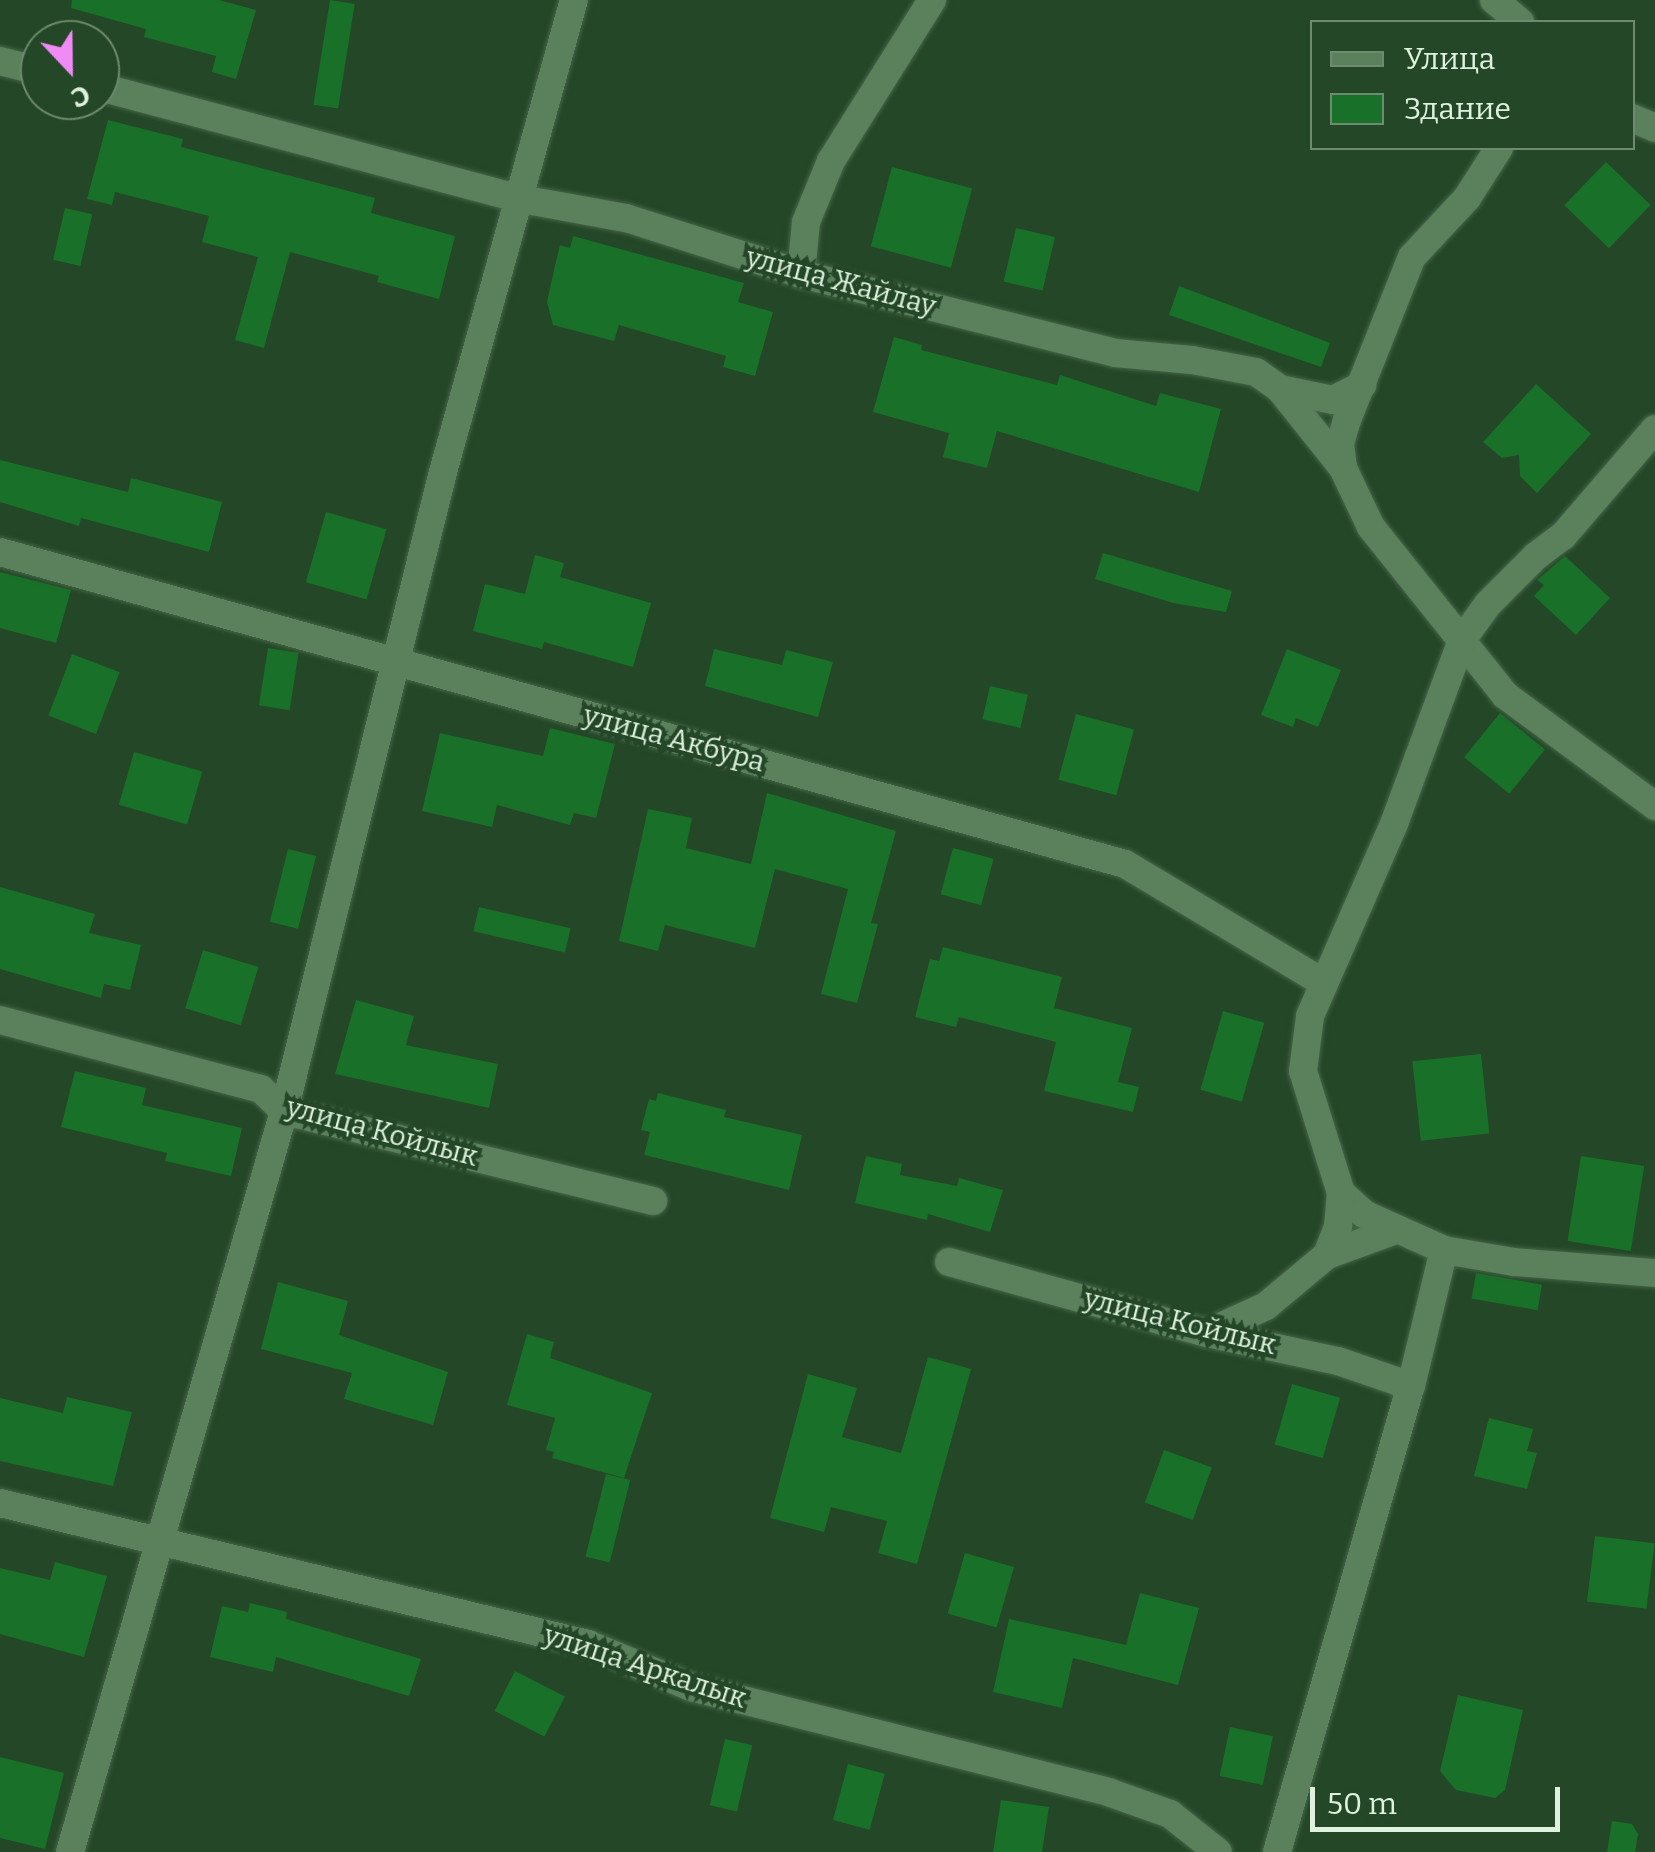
<!DOCTYPE html>
<meta charset="utf-8">
<style>
body{margin:0}
#map{position:relative;width:1655px;height:1852px;overflow:hidden;background:#244727;font-family:Bitter,serif}
div>[style]{position:absolute}
.building>*{inset:0;background:#197028;transform-origin:0 0}
.roads{filter:drop-shadow(0 0 2px #456448) drop-shadow(0 0 2px #456448)}
.minor>*{height:28px;margin:-14px;padding:0 14px;transform-origin:14px;border-radius:14px;background:#5a805c}
span{translate:-50% -50%;white-space:nowrap;text-align:center;line-height:1.15;-webkit-text-stroke:8px #244727;paint-order:stroke}
.street-label{font-size:28px;color:#def2de}
.legend{position:absolute;left:1310px;top:20px;width:325px;height:130px;box-sizing:border-box;background:#244727;border:2px solid #6e8b70;margin:0;padding:12px 18px;list-style:none;font-size:30px;color:#def2de}
.legend li{display:flex;align-items:center;gap:20px;height:50px}
.legend b{width:50px;border:2px solid #6e8b70}
.north{position:absolute;left:20px;top:20px;width:100px;height:100px;box-sizing:border-box;background:#244727;border:2px solid #6e8b70;border-radius:50%;rotate:158deg;font-size:28px;font-weight:700;line-height:40px;text-align:center;color:#def2de}
.north::after{content:'';display:block;margin:auto;width:35px;height:45px;background:#f08bf5;clip-path:polygon(50% 0,100% 100%,50% 72%,0 100%)}
.scale{position:absolute;left:1310px;top:1787px;width:250px;height:45px;box-sizing:border-box;border:5px solid #def2de;border-top:0;padding-left:12px;font-size:30px;line-height:35px;white-space:nowrap;color:#def2de;-webkit-text-stroke:8px #244727;paint-order:stroke}
</style>
<div id="map">
<div class="building">
<div style="clip-path:polygon(72px 0,219px 0,256px 10px,236px 79px,212px 72px,216px 56px,144px 37px,146px 29px,71px 8px)"></div>
<div style="left:330px;top:0;width:25px;height:106px;rotate:9deg"></div>
<div style="clip-path:polygon(108px 120px,183px 139px,181px 147px,375px 198px,371px 213px,455px 236px,439px 299px,377px 282px,379px 276px,290px 252px,264px 348px,235px 340px,258px 257px,202px 242px,209px 216px,115px 192px,112px 205px,87px 199px)"></div>
<div style="left:1606px;top:162px;width:62px;height:60px;rotate:44deg"></div>
<div style="left:892px;top:167px;width:83px;height:82px;rotate:15deg"></div>
<div style="left:65px;top:208px;width:28px;height:53px;rotate:13deg"></div>
<div style="left:1016px;top:228px;width:40px;height:55px;rotate:13deg"></div>
<div style="clip-path:polygon(573px 236px,744px 283px,738px 302px,773px 312px,755px 376px,723px 367px,726px 356px,619px 325px,614px 341px,553px 325px,547px 302px,554px 270px,560px 245px,570px 248px)"></div>
<div style="clip-path:polygon(1179px 286px,1330px 343px,1321px 367px,1169px 315px)"></div>
<div style="clip-path:polygon(894px 337px,922px 345px,921px 350px,1057px 385px,1060px 375px,1156px 406px,1160px 393px,1221px 409px,1199px 492px,997px 431px,987px 468px,943px 457px,949px 433px,873px 412px)"></div>
<div style="clip-path:polygon(1536px 384px,1591px 434px,1537px 493px,1520px 476px,1519px 455px,1502px 458px,1483px 442px)"></div>
<div style="clip-path:polygon(0 460px,128px 492px,131px 478px,222px 502px,209px 552px,81px 518px,79px 526px,0 502px)"></div>
<div style="left:326px;top:512px;width:63px;height:73px;rotate:16deg"></div>
<div style="clip-path:polygon(1103px 553px,1232px 591px,1226px 612px,1173px 603px,1095px 579px)"></div>
<div style="clip-path:polygon(535px 555px,564px 563px,560px 577px,651px 603px,633px 667px,544px 642px,542px 649px,473px 631px,485px 584px,525px 594px)"></div>
<div style="clip-path:polygon(1565px 556px,1610px 598px,1576px 635px,1534px 596px,1544px 585px,1537px 580px)"></div>
<div style="clip-path:polygon(0 572px,71px 590px,56px 643px,0 628px)"></div>
<div style="left:268px;top:648px;width:31px;height:58px;rotate:9deg"></div>
<div style="clip-path:polygon(714px 649px,782px 665px,786px 650px,833px 662px,818px 717px,705px 686px)"></div>
<div style="clip-path:polygon(1287px 649px,1341px 670px,1318px 727px,1296px 718px,1293px 727px,1261px 715px)"></div>
<div style="left:72px;top:654px;width:51px;height:66px;rotate:21deg"></div>
<div style="left:990px;top:686px;width:39px;height:34px;rotate:13deg"></div>
<div style="left:1500px;top:713px;width:58px;height:57px;rotate:39deg"></div>
<div style="left:1076px;top:714px;width:60px;height:68px;rotate:15deg"></div>
<div style="clip-path:polygon(550px 728px,615px 744px,596px 818px,574px 813px,570px 825px,497px 805px,492px 827px,422px 811px,440px 733px,543px 756px)"></div>
<div style="left:134px;top:752px;width:71px;height:55px;rotate:16deg"></div>
<div style="clip-path:polygon(767px 793px,896px 831px,871px 923px,878px 924px,857px 1003px,821px 994px,848px 889px,775px 869px,755px 948px,665px 925px,658px 951px,619px 941px,648px 809px,692px 818px,686px 848px,751px 864px)"></div>
<div style="left:953px;top:848px;width:42px;height:48px;rotate:15deg"></div>
<div style="left:288px;top:849px;width:29px;height:75px;rotate:14deg"></div>
<div style="clip-path:polygon(0 887px,95px 914px,89px 933px,141px 945px,130px 990px,104px 984px,101px 998px,0 969px)"></div>
<div style="left:479px;top:907px;width:94px;height:25px;rotate:13deg"></div>
<div style="clip-path:polygon(943px 947px,1062px 977px,1054px 1008px,1132px 1028px,1118px 1082px,1139px 1087px,1133px 1112px,1044px 1091px,1056px 1042px,959px 1017px,956px 1027px,915px 1017px,930px 959px,939px 961px)"></div>
<div style="left:203px;top:950px;width:58px;height:61px;rotate:17deg"></div>
<div style="clip-path:polygon(356px 1000px,414px 1016px,406px 1045px,498px 1064px,489px 1108px,335px 1074px)"></div>
<div style="left:1223px;top:1011px;width:43px;height:82px;rotate:16deg"></div>
<div style="left:1481px;top:1054px;width:80px;height:69px;rotate:84deg"></div>
<div style="clip-path:polygon(75px 1071px,146px 1088px,142px 1105px,242px 1128px,231px 1176px,165px 1161px,167px 1153px,61px 1127px)"></div>
<div style="clip-path:polygon(658px 1093px,726px 1110px,724px 1117px,802px 1135px,789px 1190px,644px 1155px,650px 1132px,641px 1130px,649px 1099px,656px 1101px)"></div>
<div style="clip-path:polygon(866px 1156px,902px 1164px,900px 1175px,957px 1186px,959px 1178px,1003px 1190px,990px 1232px,928px 1214px,927px 1220px,855px 1203px)"></div>
<div style="left:1581px;top:1156px;width:64px;height:86px;rotate:9deg"></div>
<div style="left:1476px;top:1273px;width:67px;height:26px;rotate:10deg"></div>
<div style="clip-path:polygon(278px 1282px,348px 1301px,339px 1335px,448px 1372px,433px 1425px,344px 1399px,352px 1373px,261px 1349px)"></div>
<div style="clip-path:polygon(527px 1334px,554px 1342px,550px 1358px,652px 1393px,624px 1478px,552px 1458px,554px 1452px,546px 1450px,555px 1418px,507px 1405px)"></div>
<div style="clip-path:polygon(928px 1357px,971px 1369px,917px 1564px,878px 1553px,887px 1521px,831px 1507px,824px 1532px,770px 1518px,808px 1374px,857px 1388px,842px 1437px,901px 1453px)"></div>
<div style="left:1292px;top:1384px;width:50px;height:63px;rotate:16deg"></div>
<div style="clip-path:polygon(67px 1397px,132px 1412px,113px 1486px,0 1461px,0 1398px,63px 1413px)"></div>
<div style="clip-path:polygon(1489px 1418px,1533px 1429px,1527px 1451px,1537px 1453px,1527px 1489px,1474px 1476px)"></div>
<div style="left:1164px;top:1450px;width:51px;height:56px;rotate:20deg"></div>
<div style="left:606px;top:1474px;width:25px;height:85px;rotate:14deg"></div>
<div style="left:1595px;top:1536px;width:60px;height:66px;rotate:7deg"></div>
<div style="left:965px;top:1553px;width:51px;height:63px;rotate:16deg"></div>
<div style="clip-path:polygon(55px 1562px,107px 1576px,84px 1657px,0 1634px,0 1568px,50px 1580px)"></div>
<div style="clip-path:polygon(1140px 1593px,1199px 1608px,1178px 1685px,1073px 1658px,1062px 1708px,993px 1692px,1009px 1619px,1126px 1645px)"></div>
<div style="clip-path:polygon(250px 1603px,287px 1612px,286px 1619px,421px 1659px,409px 1696px,276px 1657px,273px 1672px,210px 1657px,222px 1606px,248px 1612px)"></div>
<div style="left:515px;top:1671px;width:56px;height:45px;rotate:27deg"></div>
<div style="clip-path:polygon(1458px 1695px,1523px 1710px,1505px 1790px,1495px 1798px,1456px 1790px,1440px 1771px)"></div>
<div style="left:1230px;top:1727px;width:44px;height:50px;rotate:12deg"></div>
<div style="left:725px;top:1739px;width:28px;height:68px;rotate:13deg"></div>
<div style="clip-path:polygon(0 1757px,64px 1773px,45px 1849px,0 1838px)"></div>
<div style="left:848px;top:1764px;width:38px;height:58px;rotate:15deg"></div>
<div style="clip-path:polygon(1001px 1800px,1049px 1807px,1042px 1852px,993px 1852px)"></div>
<div style="clip-path:polygon(1612px 1821px,1632px 1824px,1638px 1834px,1635px 1852px,1607px 1852px)"></div>
</div>
<div class="roads">
<div class="minor">
<div style="left:1494px;top:0;width:34px;rotate:40deg"></div>
<div style="left:0;top:61px;width:41px;rotate:14deg"></div>
<div style="left:100px;top:87px;width:436px;rotate:14.9deg"></div>
<div style="left:521px;top:199px;width:107px;rotate:10.3deg"></div>
<div style="left:626px;top:218px;width:184px;rotate:17.7deg"></div>
<div style="left:801px;top:274px;width:324px;rotate:14.1deg"></div>
<div style="left:1115px;top:353px;width:77px;rotate:5.2deg"></div>
<div style="left:1192px;top:360px;width:65px;rotate:10.6deg"></div>
<div style="left:1256px;top:372px;width:29px;rotate:35deg"></div>
<div style="left:1280px;top:389px;width:101px;rotate:51.4deg"></div>
<div style="left:1343px;top:468px;width:65px;rotate:64.6deg"></div>
<div style="left:1371px;top:527px;width:215px;rotate:51.4deg"></div>
<div style="left:1505px;top:695px;width:187px;rotate:36.5deg"></div>
<div style="left:1632px;top:118px;width:25px;rotate:23deg"></div>
<div style="left:801px;top:274px;width:52px;rotate:-84.5deg"></div>
<div style="left:806px;top:222px;width:66px;rotate:-67.7deg"></div>
<div style="left:831px;top:161px;width:190px;rotate:-57.9deg"></div>
<div style="left:1280px;top:389px;width:54px;rotate:11.7deg"></div>
<div style="left:1333px;top:400px;width:33px;rotate:-27deg"></div>
<div style="left:1343px;top:468px;width:24px;rotate:-97deg"></div>
<div style="left:1340px;top:444px;width:25px;rotate:-74deg"></div>
<div style="left:1347px;top:420px;width:175px;rotate:-68.3deg"></div>
<div style="left:1412px;top:257px;width:81px;rotate:-47deg"></div>
<div style="left:1467px;top:198px;width:59px;rotate:-57.4deg"></div>
<div style="left:0;top:552px;width:1167px;rotate:15.5deg"></div>
<div style="left:1125px;top:864px;width:232px;rotate:30.9deg"></div>
<div style="left:0;top:1020px;width:270px;rotate:14.8deg"></div>
<div style="left:261px;top:1089px;width:32px;rotate:44deg"></div>
<div style="left:284px;top:1111px;width:380px;rotate:13.7deg"></div>
<div style="left:1341px;top:1193px;width:31px;rotate:42deg"></div>
<div style="left:1364px;top:1214px;width:88px;rotate:24.2deg"></div>
<div style="left:1444px;top:1250px;width:71px;rotate:9.7deg"></div>
<div style="left:1514px;top:1262px;width:141px;rotate:4.5deg"></div>
<div style="left:1327px;top:1255px;width:31px;rotate:-69deg"></div>
<div style="left:1338px;top:1226px;width:33px;rotate:-85deg"></div>
<div style="left:1341px;top:1193px;width:128px;rotate:-107.3deg"></div>
<div style="left:1303px;top:1071px;width:55px;rotate:-82.7deg"></div>
<div style="left:1310px;top:1016px;width:213px;rotate:-66.4deg"></div>
<div style="left:1395px;top:821px;width:193px;rotate:-69.7deg"></div>
<div style="left:1462px;top:640px;width:44px;rotate:-54.2deg"></div>
<div style="left:1488px;top:604px;width:68px;rotate:-45deg"></div>
<div style="left:1536px;top:556px;width:34px;rotate:-37deg"></div>
<div style="left:1563px;top:536px;width:141px;rotate:-49.3deg"></div>
<div style="left:949px;top:1262px;width:268px;rotate:15.4deg"></div>
<div style="left:1207px;top:1333px;width:134px;rotate:12.1deg"></div>
<div style="left:1338px;top:1361px;width:77px;rotate:18.9deg"></div>
<div style="left:1207px;top:1333px;width:65px;rotate:-24.6deg"></div>
<div style="left:1266px;top:1306px;width:80px;rotate:-39.9deg"></div>
<div style="left:1327px;top:1255px;width:73px;rotate:-19.9deg"></div>
<div style="left:0;top:1503px;width:605px;rotate:13.48deg"></div>
<div style="left:588px;top:1644px;width:112px;rotate:22.7deg"></div>
<div style="left:691px;top:1687px;width:430px;rotate:14.1deg"></div>
<div style="left:1108px;top:1792px;width:66px;rotate:19.5deg"></div>
<div style="left:1170px;top:1814px;width:61px;rotate:38.4deg"></div>
<div style="left:70px;top:1852px;width:771px;rotate:-73.89deg"></div>
<div style="left:284px;top:1111px;width:658px;rotate:-76.03deg"></div>
<div style="left:443px;top:472px;width:490px;rotate:-74.5deg"></div>
<div style="left:1277px;top:1852px;width:485px;rotate:-74deg"></div>
<div style="left:1411px;top:1386px;width:140px;rotate:-76.4deg"></div>
</div>
</div>
<div class="street-label">
<span style="left:841px;top:282px;rotate:15deg">улица Жайлау</span>
<span style="left:674px;top:739px;rotate:15deg">улица Акбура</span>
<span style="left:382px;top:1132px;rotate:15deg">улица Койлык</span>
<span style="left:1180px;top:1322px;rotate:14deg">улица Койлык</span>
<span style="left:645px;top:1667px;rotate:18deg">улица Аркалык</span>
</div>
<ul class="legend">
<li><b style="height:12px;background:#5a805c"></b>Улица</li>
<li><b style="height:28px;background:#197028"></b>Здание</li>
</ul>
<div class="north">С</div>
<div class="scale">50 m</div>
</div>
